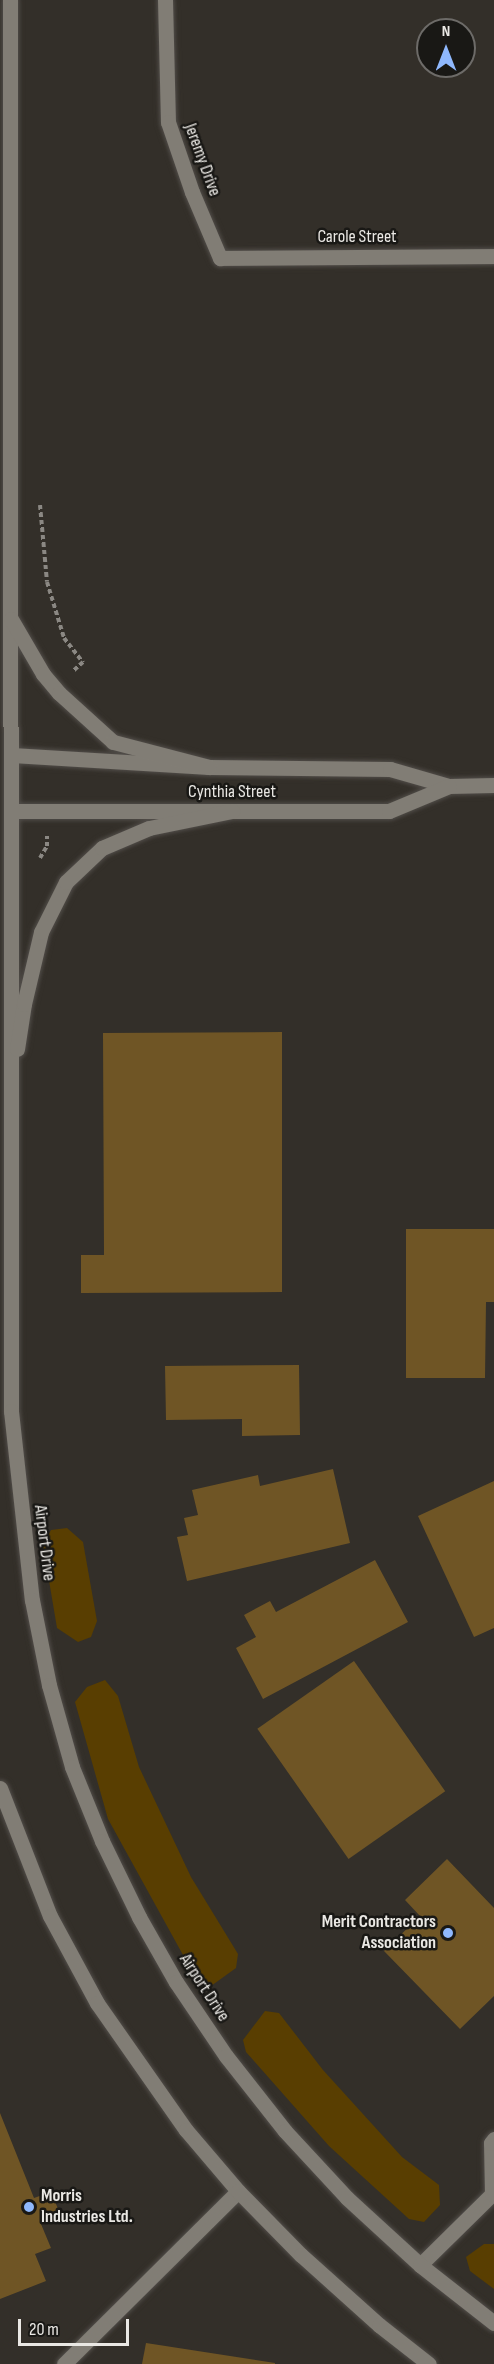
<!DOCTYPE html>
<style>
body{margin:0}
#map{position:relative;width:494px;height:2364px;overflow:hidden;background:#332f29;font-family:"Sofia Sans Condensed",sans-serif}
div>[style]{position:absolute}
.green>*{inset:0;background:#593e01}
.building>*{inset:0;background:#6f5525;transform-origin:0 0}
.path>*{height:4px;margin-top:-2px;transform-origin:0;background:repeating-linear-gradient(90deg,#8b8883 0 4.5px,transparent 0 7.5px)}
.roads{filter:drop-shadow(0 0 2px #514d49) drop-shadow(0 0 2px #514d49)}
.service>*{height:15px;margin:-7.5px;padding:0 7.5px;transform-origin:7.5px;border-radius:7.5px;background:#817d75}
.minor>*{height:15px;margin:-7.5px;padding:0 7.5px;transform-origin:7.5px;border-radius:7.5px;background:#817d75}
.tertiary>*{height:15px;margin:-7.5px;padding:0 7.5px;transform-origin:7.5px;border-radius:7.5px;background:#817d75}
.secondary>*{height:15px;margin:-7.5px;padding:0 7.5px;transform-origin:7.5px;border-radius:7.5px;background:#817d75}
.dots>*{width:16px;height:16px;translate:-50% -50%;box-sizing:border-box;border:3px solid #191815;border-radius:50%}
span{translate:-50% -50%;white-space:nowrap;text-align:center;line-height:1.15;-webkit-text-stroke:5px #191815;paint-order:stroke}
.street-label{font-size:18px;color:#eae8e4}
.poi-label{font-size:18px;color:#eae8e4;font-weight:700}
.right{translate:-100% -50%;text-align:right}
.left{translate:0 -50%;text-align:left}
.north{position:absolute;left:416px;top:18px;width:60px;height:60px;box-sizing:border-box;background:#191815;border:2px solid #6d6b68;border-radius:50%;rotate:0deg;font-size:16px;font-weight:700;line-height:24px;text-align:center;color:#eae8e4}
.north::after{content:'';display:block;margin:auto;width:21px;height:27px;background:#8fb8fd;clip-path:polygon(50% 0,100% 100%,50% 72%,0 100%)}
.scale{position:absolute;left:18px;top:2319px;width:111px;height:27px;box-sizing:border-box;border:3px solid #eae8e4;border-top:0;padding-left:8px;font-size:18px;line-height:21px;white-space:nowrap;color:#eae8e4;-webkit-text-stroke:4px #191815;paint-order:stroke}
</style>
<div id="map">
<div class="green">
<div style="clip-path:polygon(67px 1528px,83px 1542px,97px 1621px,91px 1637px,78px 1642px,57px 1628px,43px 1545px,51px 1530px)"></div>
<div style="clip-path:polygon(105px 1680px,118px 1696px,139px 1767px,191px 1877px,238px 1954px,236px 1968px,211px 1986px,199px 1984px,108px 1819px,75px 1702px,87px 1687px)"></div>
<div style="clip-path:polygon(265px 2011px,279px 2013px,323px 2070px,402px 2157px,439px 2185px,440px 2205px,424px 2222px,409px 2219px,329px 2146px,246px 2052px,243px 2040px)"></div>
<div style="clip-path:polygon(484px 2244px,494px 2244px,494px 2289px,470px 2271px,466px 2257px)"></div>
</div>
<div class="building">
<div style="clip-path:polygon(282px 1032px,282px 1292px,81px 1293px,81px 1255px,104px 1255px,103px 1033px)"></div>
<div style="clip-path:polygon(406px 1229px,494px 1229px,494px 1302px,486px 1302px,485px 1378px,406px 1378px)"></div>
<div style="clip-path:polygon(299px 1365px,300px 1435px,242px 1436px,242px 1419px,166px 1420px,165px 1366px)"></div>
<div style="clip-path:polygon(333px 1469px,350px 1543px,187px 1581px,177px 1537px,188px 1535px,184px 1518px,198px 1515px,192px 1490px,258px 1475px,260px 1486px)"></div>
<div style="clip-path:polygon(494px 1481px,494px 1628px,474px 1637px,418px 1516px)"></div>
<div style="clip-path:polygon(375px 1560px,408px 1622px,263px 1699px,236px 1648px,256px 1637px,244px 1615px,270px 1601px,276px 1612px)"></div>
<div style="left:354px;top:1661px;width:159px;height:118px;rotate:55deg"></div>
<div style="clip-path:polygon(447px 1859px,494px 1908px,494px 1996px,460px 2029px,384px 1951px,420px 1916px,405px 1900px)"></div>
<div style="clip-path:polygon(0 2113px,34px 2198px,51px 2192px,61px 2216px,41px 2224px,51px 2248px,35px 2254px,46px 2281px,0 2299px)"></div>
<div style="clip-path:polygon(146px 2343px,275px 2363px,275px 2364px,142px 2364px)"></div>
</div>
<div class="path">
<div style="left:40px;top:505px;width:77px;rotate:84.8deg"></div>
<div style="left:47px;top:582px;width:59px;rotate:73.1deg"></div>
<div style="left:64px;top:638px;width:31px;rotate:52deg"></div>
<div style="left:83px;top:662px;width:13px;rotate:138deg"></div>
<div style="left:40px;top:858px;width:14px;rotate:-60deg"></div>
<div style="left:47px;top:846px;width:10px;rotate:-90deg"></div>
</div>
<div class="roads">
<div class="service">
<div style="left:420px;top:2265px;width:101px;rotate:-44.6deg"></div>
<div style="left:492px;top:2194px;width:51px;rotate:-91.1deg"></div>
<div style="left:491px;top:2143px;width:5px;rotate:-53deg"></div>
<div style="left:64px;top:2364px;width:245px;rotate:-44.8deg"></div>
</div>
<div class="minor">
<div style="left:165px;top:0;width:122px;rotate:88.6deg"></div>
<div style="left:168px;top:122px;width:74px;rotate:71.1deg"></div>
<div style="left:192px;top:192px;width:72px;rotate:67deg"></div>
<div style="left:220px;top:258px;width:274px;rotate:-0.4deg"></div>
</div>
<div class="tertiary">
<div style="left:12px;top:755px;width:197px;rotate:3.5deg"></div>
<div style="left:209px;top:767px;width:181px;rotate:0.6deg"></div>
<div style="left:390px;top:769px;width:61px;rotate:16.1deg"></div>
<div style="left:449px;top:786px;width:45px;rotate:-1.3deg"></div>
<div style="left:11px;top:811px;width:378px"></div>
<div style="left:389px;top:811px;width:65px;rotate:-22.6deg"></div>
</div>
<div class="secondary">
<div style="left:10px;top:0;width:1411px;rotate:89.96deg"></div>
<div style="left:11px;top:1411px;width:190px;rotate:83.7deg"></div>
<div style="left:32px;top:1600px;width:87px;rotate:78.7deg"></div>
<div style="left:49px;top:1685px;width:85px;rotate:74.3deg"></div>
<div style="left:72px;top:1767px;width:80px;rotate:67.9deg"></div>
<div style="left:102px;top:1841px;width:85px;rotate:64deg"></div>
<div style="left:139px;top:1917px;width:75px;rotate:60.4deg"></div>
<div style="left:176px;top:1982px;width:89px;rotate:56deg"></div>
<div style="left:226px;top:2056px;width:95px;rotate:51.8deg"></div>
<div style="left:285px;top:2131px;width:91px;rotate:47.2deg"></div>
<div style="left:347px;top:2198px;width:99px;rotate:42.5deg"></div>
<div style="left:420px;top:2265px;width:94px;rotate:38.1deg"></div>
<div style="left:11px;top:619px;width:64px;rotate:59.8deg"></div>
<div style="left:43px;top:674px;width:25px;rotate:50deg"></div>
<div style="left:59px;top:693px;width:73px;rotate:42.2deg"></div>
<div style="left:113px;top:742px;width:99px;rotate:14.6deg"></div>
<div style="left:17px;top:1049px;width:46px;rotate:-81.2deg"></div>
<div style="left:24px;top:1004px;width:74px;rotate:-76.7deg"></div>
<div style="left:41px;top:932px;width:56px;rotate:-63.4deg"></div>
<div style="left:66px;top:882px;width:50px;rotate:-43.4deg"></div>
<div style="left:102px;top:848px;width:51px;rotate:-23.1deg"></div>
<div style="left:149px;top:828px;width:85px;rotate:-11.6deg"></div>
<div style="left:0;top:1788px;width:137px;rotate:68.7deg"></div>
<div style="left:50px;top:1916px;width:99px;rotate:61.6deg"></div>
<div style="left:97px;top:2003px;width:155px;rotate:55deg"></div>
<div style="left:186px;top:2130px;width:80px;rotate:49.6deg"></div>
<div style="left:238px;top:2191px;width:90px;rotate:45.5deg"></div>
<div style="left:301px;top:2255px;width:105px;rotate:41.9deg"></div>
<div style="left:379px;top:2325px;width:63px;rotate:38deg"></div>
</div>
</div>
<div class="dots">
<div style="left:448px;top:1933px;background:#8fb8fd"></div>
<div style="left:29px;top:2207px;background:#8fb8fd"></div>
</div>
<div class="street-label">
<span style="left:202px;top:160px;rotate:70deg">Jeremy Drive</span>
<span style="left:357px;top:237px">Carole Street</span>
<span style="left:232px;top:792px">Cynthia Street</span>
<span style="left:44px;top:1543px;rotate:83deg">Airport Drive</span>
<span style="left:204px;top:1988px;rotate:57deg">Airport Drive</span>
</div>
<div class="poi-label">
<span class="right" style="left:436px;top:1933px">Merit Contractors<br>Association</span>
<span class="left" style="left:41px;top:2207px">Morris<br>Industries Ltd.</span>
</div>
<div class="north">N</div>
<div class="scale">20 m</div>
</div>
